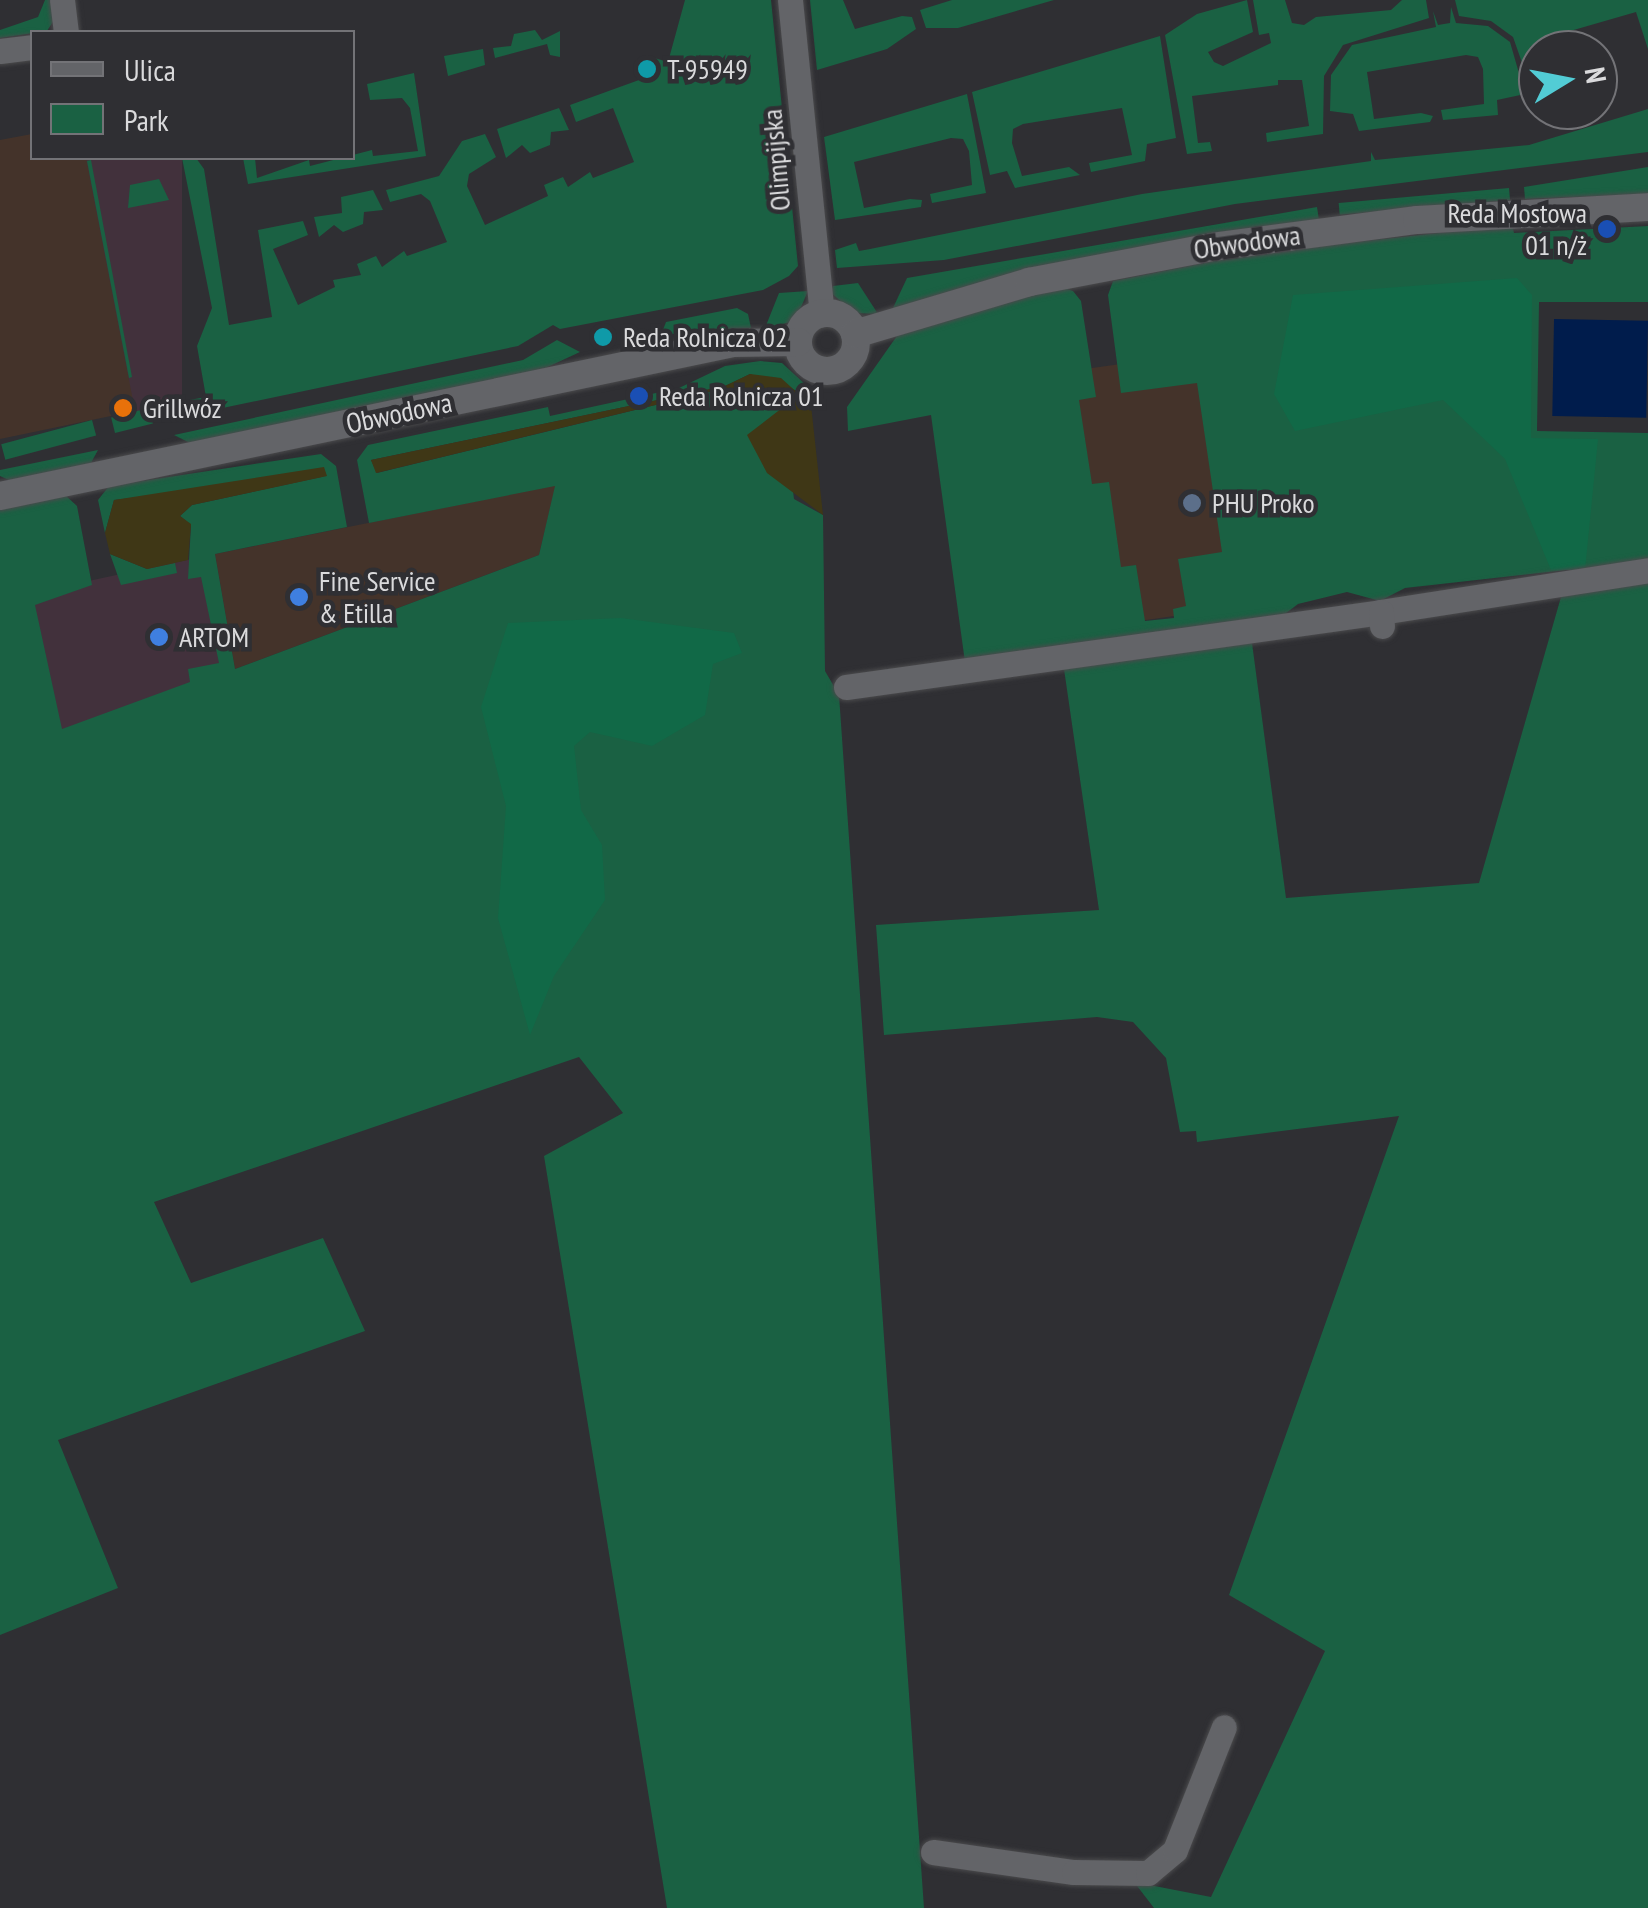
<!DOCTYPE html>
<meta charset="utf-8">
<style>
body{margin:0}
#map{position:relative;width:1648px;height:1908px;overflow:hidden;background:#2f2f33;font-family:"PT Sans Narrow",sans-serif}
div>[style]{position:absolute}
.commercial>*{inset:0;background:#42313c;transform-origin:0 0}
.industrial>*{inset:0;background:#44332a;transform-origin:0 0}
.green>*{inset:0;background:#1a6143;transform-origin:0 0}
.forest>*{inset:0;background:#116947}
.sand>*{inset:0;background:#3f3716}
.water>*{inset:0;background:#001c4c;transform-origin:0 0}
.roads{filter:drop-shadow(0 0 2px #4a4a4c) drop-shadow(0 0 2px #4a4a4c)}
.minor>*{height:25px;margin:-12.5px;padding:0 12.5px;transform-origin:12.5px;border-radius:12.5px;background:#636468}
.secondary>*{height:28px;margin:-14px;padding:0 14px;transform-origin:14px;border-radius:14px;background:#636468}
.secondary>.ring{margin:-14px;padding:0;box-sizing:content-box;background:none;border:28px solid #636468;border-radius:50%}
.dots>*{width:28px;height:28px;translate:-50% -50%;box-sizing:border-box;border:5px solid #2f2f33;border-radius:50%}
span{translate:-50% -50%;white-space:nowrap;text-align:center;line-height:1.15;-webkit-text-stroke:9px #2f2f33;paint-order:stroke}
.poi-label{font-size:28px;color:#dadadc}
.left{translate:0 -50%;text-align:left}
.right{translate:-100% -50%;text-align:right}
.street-label{font-size:28px;color:#dadadc}
.legend{position:absolute;left:30px;top:30px;width:325px;height:130px;box-sizing:border-box;background:#2f2f33;border:2px solid #737377;margin:0;padding:12px 18px;list-style:none;font-size:30px;color:#dadadc}
.legend li{display:flex;align-items:center;gap:20px;height:50px}
.legend b{width:50px;border:2px solid #737377}
.north{position:absolute;left:1518px;top:30px;width:100px;height:100px;box-sizing:border-box;background:#2f2f33;border:2px solid #737377;border-radius:50%;rotate:80deg;font-size:28px;font-weight:700;line-height:40px;text-align:center;color:#dadadc}
.north::after{content:'';display:block;margin:auto;width:35px;height:45px;background:#52ccd5;clip-path:polygon(50% 0,100% 100%,50% 72%,0 100%)}
</style>
<div id="map">
<div class="commercial">
<div style="left:86px;top:158px;width:96px;height:258px"></div>
<div style="clip-path:polygon(215px 554px,235px 669px,50px 738px,18px 596px)"></div>
</div>
<div class="industrial">
<div style="clip-path:polygon(32px 134px,32px 158px,86px 158px,135px 411px,0 439px,0 140px)"></div>
<div style="left:1213px;top:351px;width:257px;height:192px;rotate:82deg"></div>
<div style="clip-path:polygon(556px 485px,539px 555px,235px 669px,215px 554px)"></div>
</div>
<div class="green">
<div style="clip-path:polygon(45px 0,54px 0,56px 17px,47px 31px,0 38px,0 30px,38px 17px)"></div>
<div style="clip-path:polygon(685px 0,771px 0,798px 266px,789px 276px,763px 290px,560px 329px,553px 325px,518px 346px,170px 419px,167px 404px,206px 397px,197px 346px,212px 308px,182px 158px,196px 158px,204px 169px,229px 325px,272px 317px,258px 230px,303px 221px,308px 235px,273px 249px,298px 305px,335px 287px,333px 280px,361px 275px,357px 264px,376px 256px,382px 267px,404px 251px,407px 256px,447px 242px,430px 201px,421px 194px,390px 202px,386px 190px,439px 176px,462px 141px,485px 134px,496px 157px,469px 174px,467px 186px,485px 225px,548px 196px,544px 185px,563px 177px,568px 187px,590px 172px,593px 178px,634px 162px,613px 108px,576px 122px,570px 105px,639px 80px,636px 68px,642px 76px,655px 72px,651px 57px,668px 62px)"></div>
<div style="clip-path:polygon(810px 0,843px 0,855px 29px,902px 16px,912px 17px,916px 29px,887px 49px,817px 70px)"></div>
<div style="clip-path:polygon(952px 0,1054px 0,958px 28px,926px 28px,920px 10px)"></div>
<div style="clip-path:polygon(1247px 0,1253px 32px,1208px 52px,1214px 62px,1223px 66px,1271px 43px,1269px 33px,1259px 35px,1253px 0,1285px 0,1292px 23px,1304px 25px,1316px 17px,1391px 10px,1402px 0,1426px 0,1429px 18px,1343px 45px,1324px 76px,1323px 134px,1267px 142px,1266px 133px,1309px 126px,1302px 80px,1278px 80px,1278px 85px,1192px 96px,1198px 143px,1210px 142px,1212px 151px,1187px 154px,1165px 35px,1197px 14px)"></div>
<div style="clip-path:polygon(1455px 0,1648px 0,1648px 49px,1636px 12px,1539px 40px,1530px 47px,1538px 108px,1513px 37px,1491px 21px,1459px 16px)"></div>
<div style="clip-path:polygon(1451px 7px,1456px 23px,1488px 26px,1510px 42px,1525px 94px,1497px 100px,1498px 115px,1443px 120px,1441px 110px,1484px 104px,1483px 69px,1478px 57px,1466px 55px,1367px 72px,1374px 119px,1421px 113px,1433px 116px,1430px 122px,1359px 131px,1353px 114px,1330px 111px,1331px 75px,1352px 45px,1436px 27px,1433px 11px,1438px 25px,1450px 23px)"></div>
<div style="clip-path:polygon(535px 30px,542px 40px,560px 31px,560px 57px,550px 55px,547px 44px,495px 58px,493px 48px,511px 46px,514px 34px)"></div>
<div style="clip-path:polygon(1160px 36px,1176px 138px,1147px 144px,1145px 161px,1091px 172px,1089px 163px,1132px 155px,1122px 108px,1023px 124px,1013px 129px,1012px 143px,1022px 176px,1069px 167px,1080px 175px,1015px 188px,1007px 171px,990px 175px,972px 92px)"></div>
<div style="clip-path:polygon(483px 49px,485px 65px,448px 76px,444px 56px)"></div>
<div style="clip-path:polygon(414px 73px,426px 156px,248px 184px,243px 158px,255px 158px,257px 178px,309px 160px,310px 166px,372px 150px,373px 156px,418px 151px,410px 108px,402px 98px,370px 100px,367px 84px)"></div>
<div style="clip-path:polygon(967px 94px,986px 193px,932px 203px,930px 194px,972px 185px,969px 151px,963px 139px,951px 138px,854px 162px,864px 208px,910px 199px,922px 200px,921px 207px,835px 220px,824px 137px)"></div>
<div style="clip-path:polygon(559px 108px,569px 130px,551px 132px,550px 145px,530px 153px,522px 145px,506px 158px,497px 129px)"></div>
<div style="clip-path:polygon(1648px 109px,1648px 152px,1235px 204px,944px 260px,837px 268px,835px 250px,856px 243px,859px 251px,870px 249px,1142px 194px,1371px 161px,1371px 152px,1375px 160px,1529px 145px)"></div>
<div style="clip-path:polygon(91px 160px,132px 377px,129px 378px,87px 161px)"></div>
<div style="clip-path:polygon(1648px 167px,1648px 194px,1525px 199px,1524px 187px)"></div>
<div style="clip-path:polygon(159px 179px,169px 200px,128px 208px,130px 185px)"></div>
<div style="left:1509px;top:188px;width:12px;height:171px;rotate:85deg"></div>
<div style="clip-path:polygon(373px 190px,383px 210px,364px 212px,363px 224px,343px 232px,334px 225px,319px 237px,314px 217px,342px 213px,341px 197px)"></div>
<div style="clip-path:polygon(1317px 207px,1319px 220px,892px 310px,907px 278px)"></div>
<div style="clip-path:polygon(1512px 225px,1514px 233px,1648px 226px,1648px 302px,1539px 302px,1537px 431px,1648px 433px,1648px 561px,1405px 588px,1380px 601px,1347px 592px,1298px 604px,1277px 620px,965px 662px,931px 415px,848px 431px,847px 407px,899px 333px,1008px 300px,1061px 287px,1073px 291px,1081px 301px,1096px 397px,1079px 400px,1092px 484px,1109px 482px,1121px 567px,1136px 565px,1145px 621px,1174px 618px,1173px 609px,1186px 606px,1178px 559px,1222px 552px,1197px 383px,1121px 393px,1108px 295px,1113px 281px,1255px 253px)"></div>
<div style="clip-path:polygon(858px 283px,878px 314px,854px 313px,830px 292px,833px 286px)"></div>
<div style="clip-path:polygon(808px 291px,795px 321px,765px 328px,779px 293px)"></div>
<div style="clip-path:polygon(737px 308px,748px 314px,751px 328px,661px 335px,666px 322px)"></div>
<div style="clip-path:polygon(557px 340px,580px 352px,539px 371px,190px 443px,174px 435px,523px 360px)"></div>
<div style="clip-path:polygon(760px 361px,782px 363px,805px 384px,811px 405px,803px 393px,750px 374px,725px 386px,371px 460px,377px 473px,717px 390px,762px 390px,783px 408px,794px 499px,823px 515px,825px 671px,839px 695px,924px 1908px,667px 1908px,544px 1156px,623px 1113px,579px 1057px,154px 1202px,191px 1283px,323px 1238px,365px 1331px,58px 1440px,118px 1588px,0 1635px,0 509px,65px 495px,77px 506px,92px 585px,35px 605px,62px 729px,190px 682px,188px 669px,219px 663px,201px 577px,188px 579px,191px 525px,180px 516px,192px 505px,326px 476px,114px 500px,105px 533px,98px 500px,109px 486px,321px 454px,336px 466px,347px 527px,215px 554px,235px 669px,539px 555px,555px 486px,369px 523px,357px 460px,368px 445px,548px 407px,550px 416px,679px 388px,725px 366px)"></div>
<div style="left:149px;top:408px;width:16px;height:39px;rotate:76deg"></div>
<div style="left:92px;top:420px;width:16px;height:94px;rotate:75deg"></div>
<div style="clip-path:polygon(98px 450px,91px 463px,11px 481px,0 476px,0 470px)"></div>
<div style="clip-path:polygon(110px 554px,147px 569px,175px 563px,177px 573px,121px 585px)"></div>
<div style="clip-path:polygon(1648px 581px,1648px 1908px,1154px 1908px,1134px 1882px,1211px 1897px,1325px 1651px,1229px 1595px,1399px 1116px,1197px 1142px,1196px 1131px,1180px 1132px,1166px 1058px,1133px 1022px,1097px 1017px,884px 1035px,876px 925px,1099px 910px,1064px 669px,1252px 643px,1286px 898px,1479px 883px,1561px 597px)"></div>
</div>
<div class="forest">
<div style="clip-path:polygon(1517px 278px,1532px 295px,1531px 438px,1598px 439px,1585px 570px,1551px 570px,1505px 459px,1443px 400px,1295px 431px,1274px 394px,1293px 295px)"></div>
<div style="clip-path:polygon(621px 618px,734px 633px,742px 653px,713px 664px,705px 715px,652px 746px,590px 732px,574px 746px,581px 810px,602px 845px,605px 900px,554px 976px,530px 1035px,498px 918px,506px 806px,481px 707px,508px 623px)"></div>
</div>
<div class="sand">
<div style="clip-path:polygon(750px 374px,781px 378px,811px 405px,823px 515px,767px 473px,747px 435px,782px 408px,762px 390px,717px 390px,376px 473px,371px 460px,725px 386px)"></div>
<div style="clip-path:polygon(324px 467px,327px 476px,192px 505px,180px 516px,191px 524px,188px 560px,147px 569px,110px 554px,105px 533px,114px 500px)"></div>
</div>
<div class="water">
<div style="left:1554px;top:319px;width:94px;height:97px;rotate:1deg"></div>
</div>
<div class="roads">
<div class="minor">
<div style="left:62px;top:0;width:32px;rotate:83deg"></div>
<div style="left:790px;top:0;width:316px;rotate:84.2deg"></div>
<div style="left:0;top:51px;width:32px;rotate:-7deg"></div>
<div style="left:1381px;top:612px;width:270px;rotate:-8.9deg"></div>
<div style="left:846px;top:687px;width:540px;rotate:-7.98deg"></div>
<div style="left:1381px;top:612px;width:14px;rotate:86deg"></div>
<div style="left:933px;top:1852px;width:142px;rotate:8.1deg"></div>
<div style="left:1074px;top:1872px;width:74px;rotate:0.8deg"></div>
<div style="left:1148px;top:1873px;width:35px;rotate:-40deg"></div>
<div style="left:1175px;top:1850px;width:132px;rotate:-68.3deg"></div>
</div>
<div class="secondary">
<div class="ring" style="left:798px;top:313px;width:30px;height:30px"></div>
<div style="left:855px;top:334px;width:182px;rotate:-16.6deg"></div>
<div style="left:1029px;top:282px;width:186px;rotate:-10.8deg"></div>
<div style="left:1212px;top:247px;width:207px;rotate:-7.5deg"></div>
<div style="left:1417px;top:220px;width:231px;rotate:-3.2deg"></div>
<div style="left:0;top:496px;width:749px;rotate:-11.79deg"></div>
<div style="left:733px;top:343px;width:65px;rotate:-0.9deg"></div>
</div>
</div>
<div class="dots">
<div style="left:647px;top:69px;background:#0f9aa8"></div>
<div style="left:1607px;top:229px;background:#1a4fb4"></div>
<div style="left:603px;top:337px;background:#0f9aa8"></div>
<div style="left:639px;top:396px;background:#1a4fb4"></div>
<div style="left:123px;top:408px;background:#e8710a"></div>
<div style="left:1192px;top:503px;background:#5c6f8a"></div>
<div style="left:299px;top:597px;background:#3f7fe0"></div>
<div style="left:159px;top:637px;background:#3f7fe0"></div>
</div>
<div class="poi-label">
<span class="left" style="left:667px;top:69px">T-95949</span>
<span class="right" style="left:1587px;top:229px">Reda Mostowa<br>01 n/ż</span>
<span class="left" style="left:623px;top:337px">Reda Rolnicza 02</span>
<span class="left" style="left:659px;top:396px">Reda Rolnicza 01</span>
<span class="left" style="left:143px;top:408px">Grillwóz</span>
<span class="left" style="left:1212px;top:503px">PHU Proko</span>
<span class="left" style="left:319px;top:597px">Fine Service<br>&amp; Etilla</span>
<span class="left" style="left:179px;top:637px">ARTOM</span>
</div>
<div class="street-label">
<span style="left:776px;top:160px;rotate:-95deg">Olimpijska</span>
<span style="left:1247px;top:242px;rotate:-8deg">Obwodowa</span>
<span style="left:399px;top:413px;rotate:-12deg">Obwodowa</span>
</div>
<ul class="legend">
<li><b style="height:12px;background:#636468"></b>Ulica</li>
<li><b style="height:28px;background:#1a6143"></b>Park</li>
</ul>
<div class="north">N</div>
</div>
